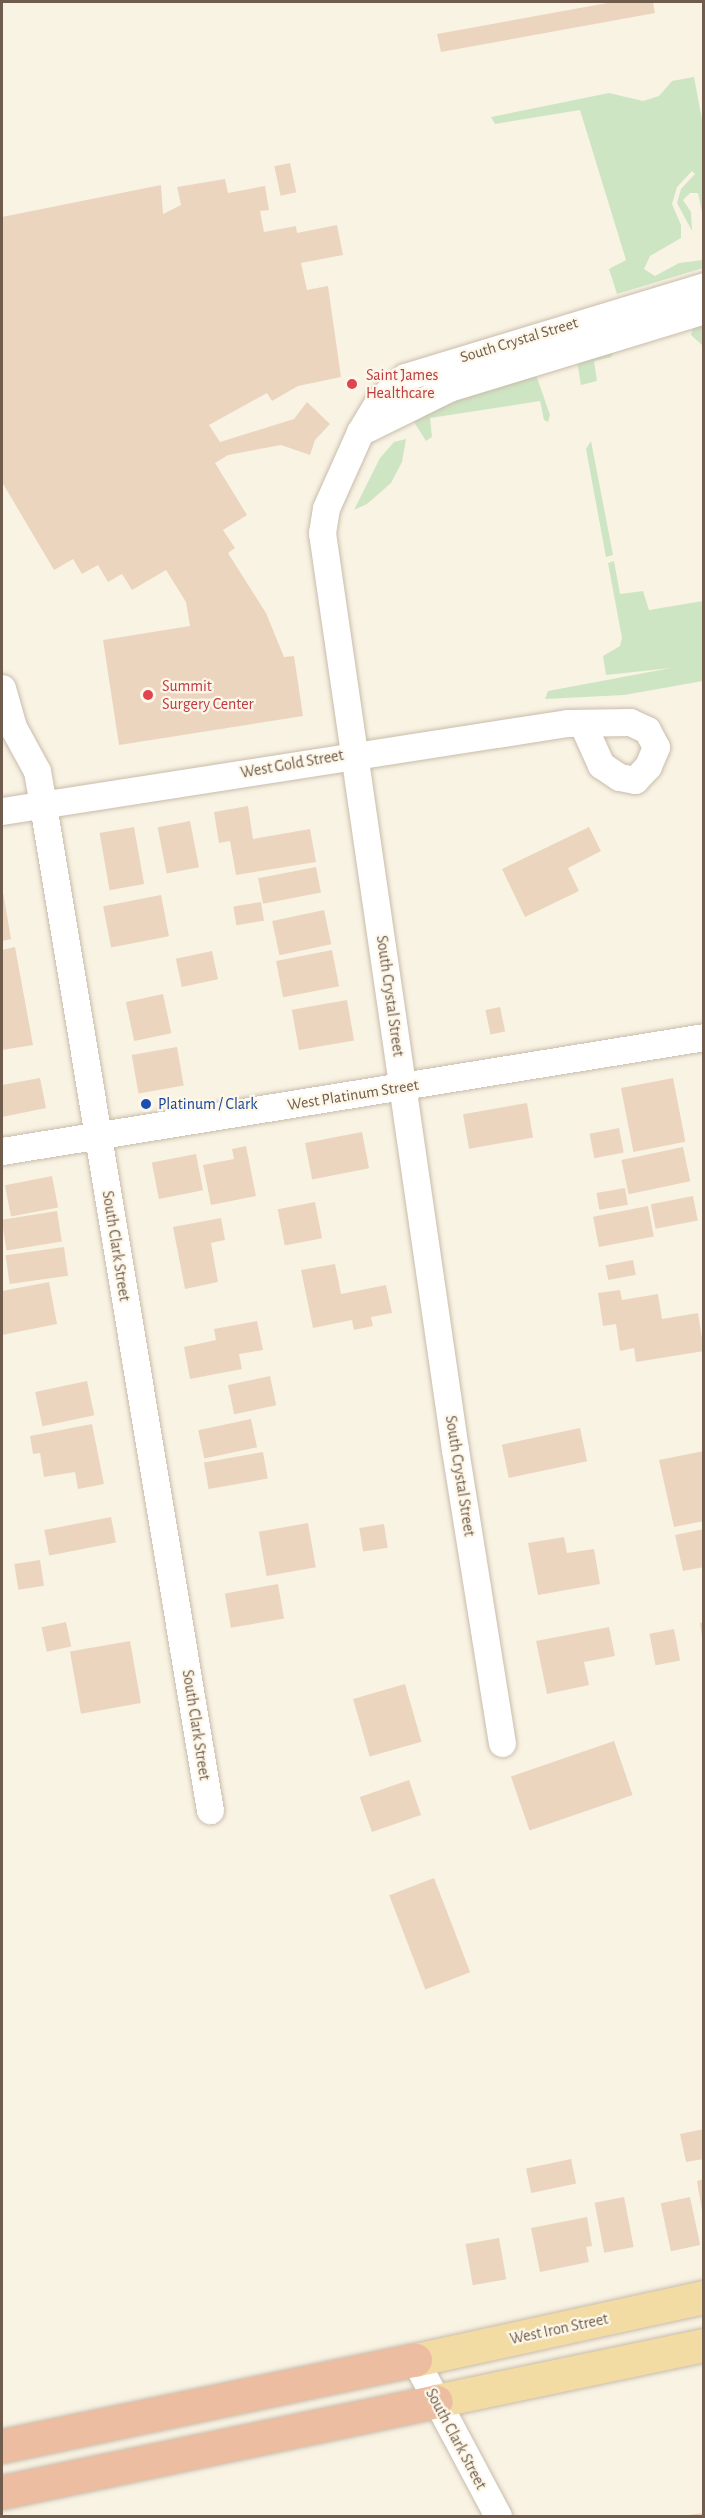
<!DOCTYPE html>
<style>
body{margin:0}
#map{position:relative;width:705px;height:2518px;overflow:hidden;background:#f9f3e4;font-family:"Alegreya Sans",sans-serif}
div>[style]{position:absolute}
.green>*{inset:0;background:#cee5c4}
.building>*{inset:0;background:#ecd5be;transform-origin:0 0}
.roads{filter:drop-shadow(0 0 2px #c9bcab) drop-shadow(0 0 2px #c9bcab)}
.minor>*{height:27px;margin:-13.5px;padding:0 13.5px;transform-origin:13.5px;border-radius:13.5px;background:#fff}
.major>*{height:33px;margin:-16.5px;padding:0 16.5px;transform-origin:16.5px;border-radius:16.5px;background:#f2dca3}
.highway>*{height:33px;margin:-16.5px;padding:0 16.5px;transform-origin:16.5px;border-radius:16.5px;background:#edbda1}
.dots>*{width:16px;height:16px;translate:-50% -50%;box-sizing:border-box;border:3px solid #fdf7e9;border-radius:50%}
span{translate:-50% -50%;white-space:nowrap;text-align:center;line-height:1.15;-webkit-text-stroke:4.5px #fdf7e9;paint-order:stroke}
.street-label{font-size:16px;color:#6f5c4c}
.health-label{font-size:16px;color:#be3a42}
.left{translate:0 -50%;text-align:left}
.transit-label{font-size:16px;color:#164399}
.frame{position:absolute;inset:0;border:3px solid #6f5c4c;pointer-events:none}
</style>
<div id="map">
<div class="green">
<div style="clip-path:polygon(694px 77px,703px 125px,703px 217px,698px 193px,690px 193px,683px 200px,691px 212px,692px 231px,677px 203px,681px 189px,695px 174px,692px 171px,677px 187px,672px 204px,681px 225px,681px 238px,650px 256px,644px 269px,655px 276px,679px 263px,703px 260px,703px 268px,617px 294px,609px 269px,626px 260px,580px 110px,495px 124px,491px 117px,609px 93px,643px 101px,659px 96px,672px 81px)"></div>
<div style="clip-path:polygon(703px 325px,704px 325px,703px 346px,691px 335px,693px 328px)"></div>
<div style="clip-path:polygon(615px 350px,611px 357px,594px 361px,597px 381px,581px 385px,577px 361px)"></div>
<div style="clip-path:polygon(536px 375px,550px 415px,548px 422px,544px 420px,540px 401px,430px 418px,432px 437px,426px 441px,414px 422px,454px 399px)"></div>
<div style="clip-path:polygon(406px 439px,402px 462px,391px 483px,367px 504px,354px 510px,380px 458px,394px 442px)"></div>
<div style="clip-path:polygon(591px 441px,613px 555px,606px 557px,586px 449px)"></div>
<div style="clip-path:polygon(614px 561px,620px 594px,643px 591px,649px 610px,703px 601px,703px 681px,624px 695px,545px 699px,548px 691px,671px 668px,606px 675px,603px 656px,620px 646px,622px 638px,608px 563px)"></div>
</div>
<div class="building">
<div style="clip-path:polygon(613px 2px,653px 2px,655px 13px,441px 52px,437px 34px)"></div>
<div style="left:290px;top:163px;width:30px;height:16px;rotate:78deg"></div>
<div style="clip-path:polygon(225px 179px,228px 193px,265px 186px,269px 210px,260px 211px,264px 232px,296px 226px,297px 233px,337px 225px,343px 255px,301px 263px,307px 290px,328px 286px,341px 377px,298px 386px,272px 401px,267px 393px,209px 425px,220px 442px,294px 419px,307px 402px,330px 424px,315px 440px,310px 455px,281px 445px,228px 455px,215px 463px,247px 515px,223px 530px,235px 548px,228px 553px,266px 613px,284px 657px,294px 656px,303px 716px,119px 745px,103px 640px,190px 626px,186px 602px,166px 570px,132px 590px,122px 574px,108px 582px,98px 565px,82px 574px,73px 559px,54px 570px,2px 482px,2px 217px,161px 185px,163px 214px,181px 205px,177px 187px)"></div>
<div style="clip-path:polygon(248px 806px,253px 839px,310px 829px,316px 862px,236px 875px,230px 841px,219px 843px,214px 812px)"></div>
<div style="left:190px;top:821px;width:47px;height:33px;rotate:79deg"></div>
<div style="left:134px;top:827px;width:58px;height:35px;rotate:80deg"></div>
<div style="clip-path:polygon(589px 827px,601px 851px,568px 868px,579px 891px,525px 917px,502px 869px)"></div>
<div style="left:316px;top:867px;width:26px;height:59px;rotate:79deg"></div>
<div style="clip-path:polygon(3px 892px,11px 939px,2px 941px,2px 893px)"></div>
<div style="left:161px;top:895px;width:42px;height:59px;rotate:79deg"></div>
<div style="left:261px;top:902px;width:19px;height:28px;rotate:81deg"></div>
<div style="left:324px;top:910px;width:35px;height:53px;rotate:78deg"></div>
<div style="clip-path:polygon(15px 947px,33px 1045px,2px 1050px,2px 950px)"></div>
<div style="left:332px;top:950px;width:37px;height:57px;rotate:79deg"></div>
<div style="left:212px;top:951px;width:29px;height:37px;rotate:78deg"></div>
<div style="left:163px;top:994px;width:40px;height:38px;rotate:78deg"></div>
<div style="left:347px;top:1000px;width:41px;height:56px;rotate:80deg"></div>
<div style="left:500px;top:1007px;width:25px;height:15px;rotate:78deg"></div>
<div style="left:177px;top:1047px;width:39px;height:46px;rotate:80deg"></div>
<div style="clip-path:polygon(40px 1078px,46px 1108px,2px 1117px,2px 1085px)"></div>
<div style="left:673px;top:1078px;width:65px;height:53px;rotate:79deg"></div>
<div style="left:527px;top:1103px;width:35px;height:65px;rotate:80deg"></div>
<div style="left:619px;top:1128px;width:25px;height:30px;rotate:79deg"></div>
<div style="left:362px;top:1132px;width:37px;height:58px;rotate:79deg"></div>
<div style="clip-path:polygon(246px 1146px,256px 1196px,211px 1205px,203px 1165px,234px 1159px,232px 1149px)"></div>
<div style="left:683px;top:1147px;width:35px;height:63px;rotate:78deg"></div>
<div style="left:196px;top:1154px;width:37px;height:45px;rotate:79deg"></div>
<div style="left:52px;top:1176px;width:32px;height:48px;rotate:79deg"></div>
<div style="left:625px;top:1188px;width:17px;height:29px;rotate:80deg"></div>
<div style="left:693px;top:1196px;width:25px;height:43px;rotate:79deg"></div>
<div style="left:315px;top:1202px;width:37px;height:38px;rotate:79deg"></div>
<div style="left:648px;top:1206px;width:31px;height:56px;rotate:79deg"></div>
<div style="left:57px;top:1211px;width:31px;height:56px;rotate:81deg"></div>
<div style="clip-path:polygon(221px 1218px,225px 1240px,211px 1243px,218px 1282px,185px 1289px,173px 1227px)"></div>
<div style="left:64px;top:1247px;width:29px;height:59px;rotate:82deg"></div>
<div style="left:633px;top:1260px;width:15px;height:28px;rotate:79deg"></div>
<div style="clip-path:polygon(335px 1264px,341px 1294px,386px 1285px,392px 1313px,371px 1317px,373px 1326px,354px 1330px,352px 1320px,313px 1328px,301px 1270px)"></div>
<div style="clip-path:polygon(49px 1282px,57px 1324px,2px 1335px,2px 1291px)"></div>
<div style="clip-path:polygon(620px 1290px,622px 1300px,658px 1294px,662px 1319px,698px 1313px,704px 1351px,636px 1362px,634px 1348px,620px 1351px,616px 1324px,603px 1326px,598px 1293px)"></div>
<div style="clip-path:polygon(257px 1321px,263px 1350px,239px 1354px,242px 1369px,190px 1379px,184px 1347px,216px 1340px,214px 1329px)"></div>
<div style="left:270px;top:1376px;width:30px;height:43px;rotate:78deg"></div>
<div style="left:87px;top:1381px;width:35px;height:53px;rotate:78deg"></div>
<div style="left:251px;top:1419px;width:29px;height:54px;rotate:78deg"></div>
<div style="clip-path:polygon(92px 1424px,104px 1484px,78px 1489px,75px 1472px,44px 1477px,40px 1453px,33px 1454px,30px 1436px)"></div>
<div style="left:580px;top:1428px;width:34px;height:80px;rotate:78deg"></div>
<div style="clip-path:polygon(704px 1451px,704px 1521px,674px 1527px,659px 1460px)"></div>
<div style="left:263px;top:1452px;width:27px;height:60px;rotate:80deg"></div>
<div style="left:111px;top:1517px;width:26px;height:68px;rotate:79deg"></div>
<div style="left:308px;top:1523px;width:45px;height:50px;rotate:80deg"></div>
<div style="left:384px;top:1524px;width:24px;height:25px;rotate:81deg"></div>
<div style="clip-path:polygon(704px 1529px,704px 1567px,683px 1571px,675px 1535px)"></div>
<div style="clip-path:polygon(564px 1537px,567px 1553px,594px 1549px,600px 1584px,538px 1595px,528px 1543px)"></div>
<div style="left:40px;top:1560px;width:26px;height:26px;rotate:81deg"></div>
<div style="left:278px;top:1584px;width:35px;height:54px;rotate:80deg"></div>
<div style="left:66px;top:1622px;width:25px;height:25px;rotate:78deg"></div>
<div style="clip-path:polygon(704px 1622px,704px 1637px,702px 1637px,700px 1623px)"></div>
<div style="clip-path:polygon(609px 1627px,615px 1656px,584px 1662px,589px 1685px,547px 1694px,536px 1641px)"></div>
<div style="left:674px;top:1629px;width:32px;height:25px;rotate:79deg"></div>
<div style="left:130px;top:1641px;width:63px;height:61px;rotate:80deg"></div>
<div style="left:405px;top:1684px;width:60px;height:54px;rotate:74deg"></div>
<div style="left:614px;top:1741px;width:57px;height:109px;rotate:71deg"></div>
<div style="left:409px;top:1780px;width:37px;height:52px;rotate:71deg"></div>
<div style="left:434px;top:1878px;width:101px;height:48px;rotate:69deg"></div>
<div style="clip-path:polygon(704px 2129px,704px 2159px,686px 2162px,680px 2134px)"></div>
<div style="left:571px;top:2159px;width:25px;height:46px;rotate:78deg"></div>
<div style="clip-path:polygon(704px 2179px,704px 2211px,702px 2211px,697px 2181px)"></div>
<div style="left:624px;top:2197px;width:51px;height:30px;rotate:79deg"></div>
<div style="left:690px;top:2197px;width:49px;height:30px;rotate:78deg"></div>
<div style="clip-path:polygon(587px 2217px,592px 2246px,586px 2247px,589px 2262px,540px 2272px,531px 2228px)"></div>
<div style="left:499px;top:2238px;width:42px;height:34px;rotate:80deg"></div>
<div style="clip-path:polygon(704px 2513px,704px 2516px,688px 2516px,688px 2515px)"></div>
</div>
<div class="roads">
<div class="minor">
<div style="left:360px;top:432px;width:99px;rotate:-26.3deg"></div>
<div style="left:449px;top:388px;width:267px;rotate:-17deg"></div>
<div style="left:2px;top:688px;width:41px;rotate:74.2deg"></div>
<div style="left:13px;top:727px;width:50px;rotate:61.4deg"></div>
<div style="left:37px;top:771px;width:35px;rotate:80deg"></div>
<div style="left:43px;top:805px;width:1019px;rotate:80.57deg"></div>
<div style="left:2px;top:811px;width:572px;rotate:-8.85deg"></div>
<div style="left:567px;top:723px;width:63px;rotate:-0.9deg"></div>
<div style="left:630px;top:722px;width:19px;rotate:25deg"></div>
<div style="left:647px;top:730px;width:19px;rotate:62deg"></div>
<div style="left:656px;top:747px;width:21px;rotate:113deg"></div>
<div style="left:648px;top:766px;width:19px;rotate:133deg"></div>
<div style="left:635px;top:780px;width:16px;rotate:-169deg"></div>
<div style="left:619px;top:777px;width:22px;rotate:-146deg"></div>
<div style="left:601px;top:765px;width:44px;rotate:-114.2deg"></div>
<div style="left:2px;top:1151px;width:711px;rotate:-9.22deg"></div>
<div style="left:502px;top:1743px;width:297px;rotate:-99.1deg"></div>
<div style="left:455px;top:1450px;width:927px;rotate:-98.25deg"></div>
<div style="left:322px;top:533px;width:25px;rotate:-81deg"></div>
<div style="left:326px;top:508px;width:83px;rotate:-65.9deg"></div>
<div style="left:360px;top:432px;width:37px;rotate:-59deg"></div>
<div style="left:379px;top:400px;width:35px;rotate:-41deg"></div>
<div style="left:405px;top:377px;width:313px;rotate:-16.9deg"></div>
<div style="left:415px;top:2360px;width:177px;rotate:62deg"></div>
</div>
<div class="major">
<div style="left:415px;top:2360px;width:296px;rotate:-12.3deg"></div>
<div style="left:436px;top:2401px;width:274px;rotate:-11.8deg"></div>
</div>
<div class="highway">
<div style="left:2px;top:2446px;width:422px;rotate:-11.8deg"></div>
<div style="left:2px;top:2492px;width:443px;rotate:-11.8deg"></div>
</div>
</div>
<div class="dots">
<div style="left:352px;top:384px;background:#e0444e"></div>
<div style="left:148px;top:695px;background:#e0444e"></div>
<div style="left:146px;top:1104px;background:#1a4fb4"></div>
</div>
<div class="street-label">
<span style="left:519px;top:340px;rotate:-17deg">South Crystal Street</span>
<span style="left:292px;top:764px;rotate:-10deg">West Gold Street</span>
<span style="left:390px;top:996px;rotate:82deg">South Crystal Street</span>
<span style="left:353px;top:1095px;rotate:-9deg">West Platinum Street</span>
<span style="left:116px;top:1246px;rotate:81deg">South Clark Street</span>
<span style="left:460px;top:1476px;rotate:81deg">South Crystal Street</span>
<span style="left:196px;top:1725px;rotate:81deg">South Clark Street</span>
<span style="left:559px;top:2329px;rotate:-12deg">West Iron Street</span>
<span style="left:456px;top:2439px;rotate:62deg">South Clark Street</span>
</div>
<div class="health-label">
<span class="left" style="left:366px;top:384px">Saint James<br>Healthcare</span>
<span class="left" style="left:162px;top:695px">Summit<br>Surgery Center</span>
</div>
<div class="transit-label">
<span class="left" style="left:158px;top:1104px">Platinum / Clark</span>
</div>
<div class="frame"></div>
</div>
